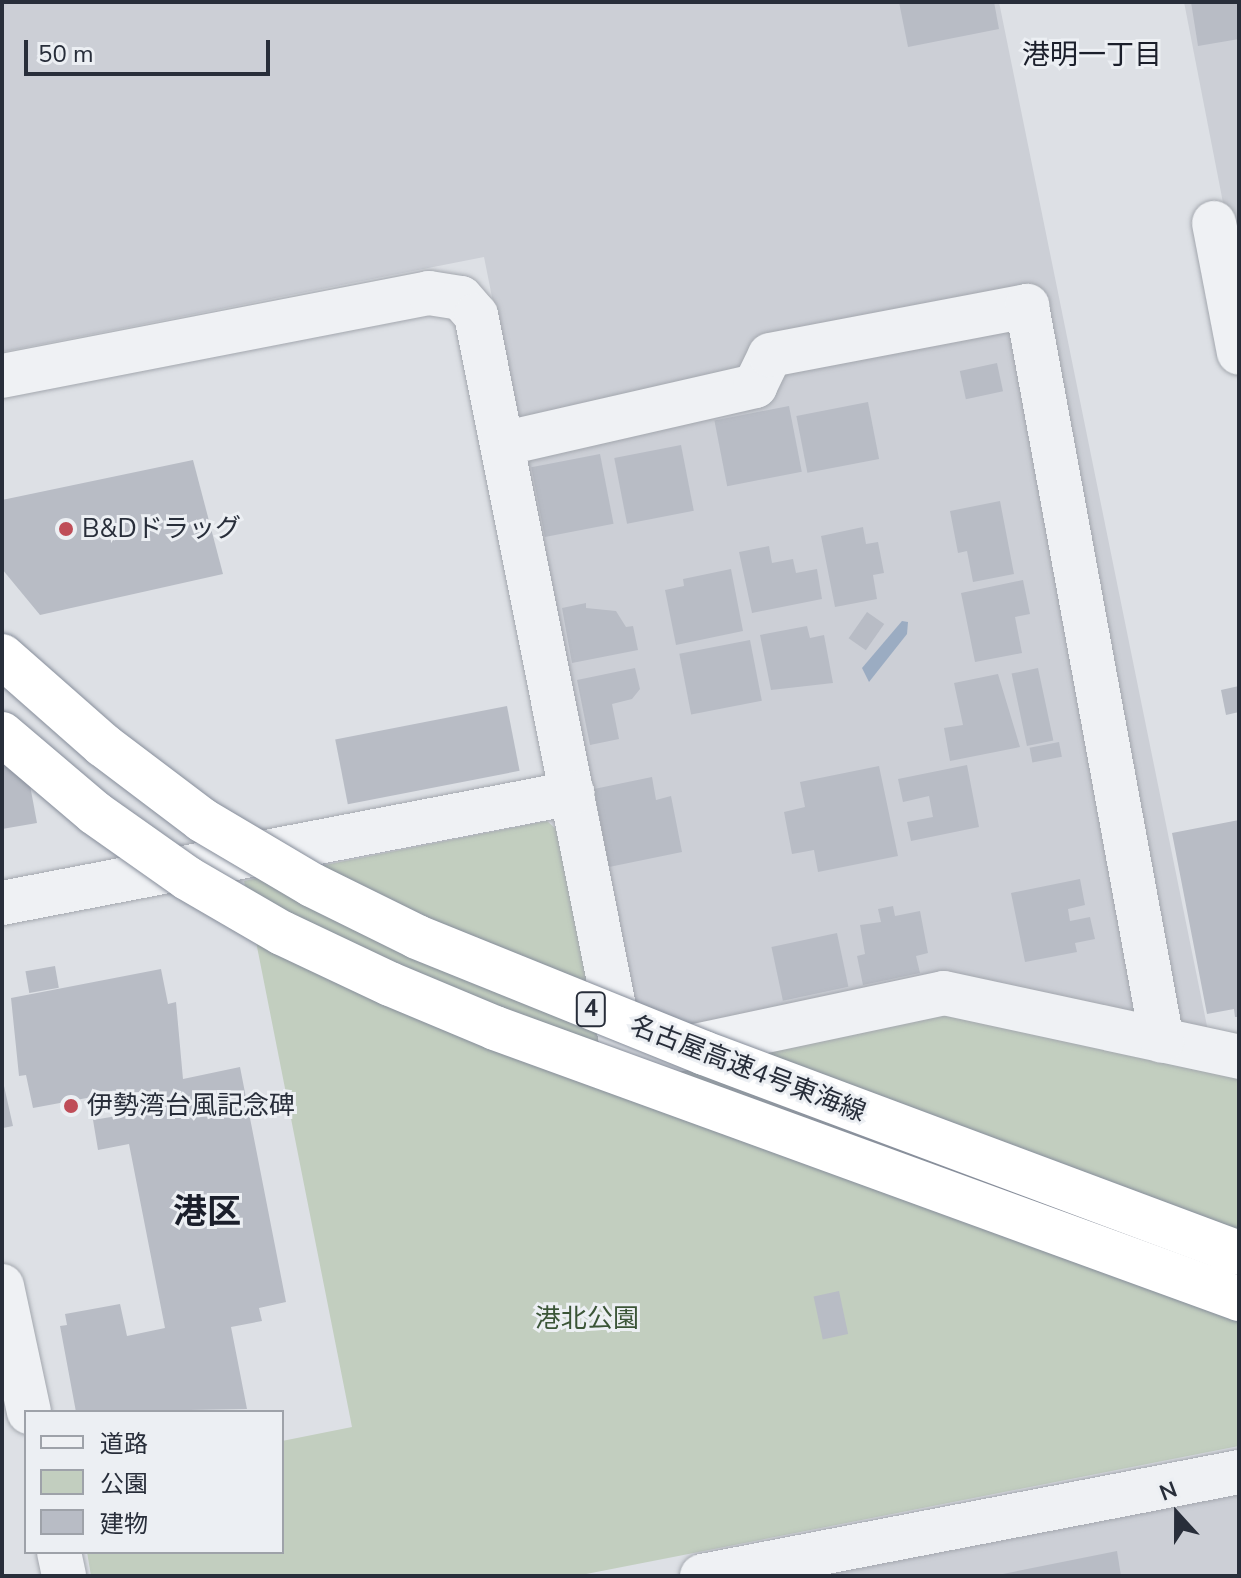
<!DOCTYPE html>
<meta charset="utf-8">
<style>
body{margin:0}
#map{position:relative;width:1241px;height:1578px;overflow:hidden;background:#dde0e5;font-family:"Nunito Sans","Noto Sans JP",sans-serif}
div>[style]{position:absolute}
.built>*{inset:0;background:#cccfd6}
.green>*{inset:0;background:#c2cebf}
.water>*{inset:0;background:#9bacc2}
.building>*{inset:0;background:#b8bcc5;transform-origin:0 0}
.roads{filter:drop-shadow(0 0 2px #a3a7ae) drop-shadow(0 0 2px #a3a7ae)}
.minor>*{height:44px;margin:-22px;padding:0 22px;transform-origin:22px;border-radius:22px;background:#eff1f4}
.bridges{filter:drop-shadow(0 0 2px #868d9a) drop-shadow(0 0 2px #868d9a)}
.highway-bridge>*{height:44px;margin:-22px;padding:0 22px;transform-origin:22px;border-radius:22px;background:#fff}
.dots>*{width:22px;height:22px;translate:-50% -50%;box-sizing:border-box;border:4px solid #eceff3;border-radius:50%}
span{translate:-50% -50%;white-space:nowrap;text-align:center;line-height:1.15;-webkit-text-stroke:6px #eceff3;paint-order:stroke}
.shield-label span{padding:2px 6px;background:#eceff3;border:2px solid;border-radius:6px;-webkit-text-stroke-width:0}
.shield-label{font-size:24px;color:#282e3a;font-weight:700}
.poi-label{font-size:26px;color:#282e3a}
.left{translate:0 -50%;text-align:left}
.street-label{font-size:26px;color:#282e3a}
.park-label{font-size:26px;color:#3b5537}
.neighbourhood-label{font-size:28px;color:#1b1f2b}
.district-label{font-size:34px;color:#1b1f2b;font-weight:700}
.frame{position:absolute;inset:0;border:4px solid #282e3a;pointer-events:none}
.legend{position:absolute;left:24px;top:1410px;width:260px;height:144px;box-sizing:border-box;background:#eceff3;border:2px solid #9ea2a9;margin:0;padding:10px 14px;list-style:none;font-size:24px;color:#282e3a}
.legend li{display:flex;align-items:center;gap:16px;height:40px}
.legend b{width:40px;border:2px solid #9ea2a9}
.north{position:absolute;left:1137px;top:1474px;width:80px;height:80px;-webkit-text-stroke:6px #eceff3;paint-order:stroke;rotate:339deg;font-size:22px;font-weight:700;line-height:32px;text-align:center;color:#282e3a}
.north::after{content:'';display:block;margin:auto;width:28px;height:36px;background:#282e3a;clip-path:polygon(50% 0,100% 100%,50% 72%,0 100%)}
.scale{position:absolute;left:24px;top:40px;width:246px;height:36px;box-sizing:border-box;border:4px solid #282e3a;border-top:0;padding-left:10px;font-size:24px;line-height:28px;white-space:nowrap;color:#282e3a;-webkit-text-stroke:6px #eceff3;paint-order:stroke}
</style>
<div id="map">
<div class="built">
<div style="clip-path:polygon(2px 2px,999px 2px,1208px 1031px,663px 1031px,636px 1018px,484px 257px,2px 352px)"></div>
<div style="clip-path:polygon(1184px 2px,1239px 2px,1239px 285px)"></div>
<div style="clip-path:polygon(1239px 1493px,1239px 1576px,802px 1576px)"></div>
</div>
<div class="green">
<div style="clip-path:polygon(547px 821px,556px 829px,606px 1060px,947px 1014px,1239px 1076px,1239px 1446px,576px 1576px,91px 1576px,87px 1552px,282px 1552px,282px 1441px,352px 1427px,244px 881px)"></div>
</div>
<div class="water">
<div style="clip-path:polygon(902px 621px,908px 622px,907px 634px,869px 682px,862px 668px)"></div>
</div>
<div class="building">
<div style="clip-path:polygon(899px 2px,994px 2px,999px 29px,908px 47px)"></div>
<div style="clip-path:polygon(1191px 2px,1239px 2px,1239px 39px,1198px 46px)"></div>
<div style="left:997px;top:363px;width:29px;height:38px;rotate:78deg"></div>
<div style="left:868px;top:402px;width:58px;height:73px;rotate:79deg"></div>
<div style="left:789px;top:406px;width:67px;height:76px;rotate:79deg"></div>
<div style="left:681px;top:445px;width:67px;height:68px;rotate:79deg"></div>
<div style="left:600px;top:454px;width:71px;height:70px;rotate:79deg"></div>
<div style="clip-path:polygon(193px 460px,223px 574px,40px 615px,2px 569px,2px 500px)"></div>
<div style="clip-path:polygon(1000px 501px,1014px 574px,973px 582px,967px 551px,958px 553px,950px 511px)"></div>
<div style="clip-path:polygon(863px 527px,866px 544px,878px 542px,884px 573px,873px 575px,877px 599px,835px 607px,821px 536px)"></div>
<div style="clip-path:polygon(769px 546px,772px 563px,793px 559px,796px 573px,817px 569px,822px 599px,752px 613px,739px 552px)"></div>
<div style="clip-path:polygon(731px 569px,743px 631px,676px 645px,665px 590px,684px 586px,683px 579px)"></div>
<div style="clip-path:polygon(1023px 580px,1030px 614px,1015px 617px,1022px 653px,975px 662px,961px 593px)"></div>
<div style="clip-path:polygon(586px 603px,586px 608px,616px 611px,626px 627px,633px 626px,638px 650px,572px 663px,562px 608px)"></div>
<div style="left:867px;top:612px;width:21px;height:32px;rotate:35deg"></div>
<div style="clip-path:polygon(807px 626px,810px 638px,824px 635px,833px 683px,771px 690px,760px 635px)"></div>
<div style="left:750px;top:640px;width:62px;height:72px;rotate:79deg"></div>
<div style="clip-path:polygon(635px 668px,640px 689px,632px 699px,612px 704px,619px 739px,590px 745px,577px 680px)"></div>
<div style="left:1038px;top:668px;width:74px;height:27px;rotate:78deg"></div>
<div style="clip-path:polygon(998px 674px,1020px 747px,950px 761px,944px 728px,963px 725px,954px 683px)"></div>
<div style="clip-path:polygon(1239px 686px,1239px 712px,1226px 715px,1221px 690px)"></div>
<div style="left:507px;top:706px;width:66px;height:175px;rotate:79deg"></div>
<div style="clip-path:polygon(22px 742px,37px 823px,2px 829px,2px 746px)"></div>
<div style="left:1059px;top:742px;width:15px;height:30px;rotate:79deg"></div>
<div style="clip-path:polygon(967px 765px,979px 827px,911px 841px,907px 822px,933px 817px,929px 796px,903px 802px,898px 779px)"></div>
<div style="clip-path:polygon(879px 766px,898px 856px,818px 872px,814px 850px,792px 854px,784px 812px,805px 807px,800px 782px)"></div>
<div style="clip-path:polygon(652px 777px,656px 800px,671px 796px,682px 852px,609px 867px,594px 789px)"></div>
<div style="clip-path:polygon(1239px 820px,1239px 1017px,1235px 1017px,1234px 1009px,1207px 1014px,1172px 833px)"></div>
<div style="clip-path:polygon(1080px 879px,1085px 905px,1068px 909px,1070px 921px,1090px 917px,1095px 939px,1075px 943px,1077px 952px,1025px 962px,1011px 893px)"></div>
<div style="clip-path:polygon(893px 906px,895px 916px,920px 911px,928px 953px,916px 956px,920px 973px,863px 985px,857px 956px,865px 954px,860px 925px,881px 922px,878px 909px)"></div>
<div style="left:837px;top:933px;width:55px;height:67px;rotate:78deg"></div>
<div style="left:55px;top:966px;width:22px;height:30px;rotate:80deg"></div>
<div style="clip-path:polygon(161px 969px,168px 1004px,176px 1002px,183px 1079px,240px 1067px,286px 1302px,259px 1308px,262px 1321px,231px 1327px,247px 1409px,76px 1412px,60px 1326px,67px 1325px,65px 1314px,120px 1304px,127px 1336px,165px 1328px,129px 1144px,98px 1150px,93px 1120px,123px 1115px,119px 1092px,33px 1108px,26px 1075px,19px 1076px,11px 998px)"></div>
<div style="clip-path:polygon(2px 1077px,13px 1126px,3px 1128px,2px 1124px)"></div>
<div style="left:839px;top:1291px;width:44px;height:26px;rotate:78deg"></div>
<div style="clip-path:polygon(1117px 1551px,1121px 1576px,998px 1576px,998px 1575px)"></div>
</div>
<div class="roads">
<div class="minor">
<div style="left:1214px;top:223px;width:132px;rotate:79.1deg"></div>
<div style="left:2px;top:376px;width:435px;rotate:-11deg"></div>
<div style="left:429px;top:293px;width:32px;rotate:9deg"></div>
<div style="left:461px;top:298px;width:23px;rotate:49deg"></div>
<div style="left:476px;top:315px;width:740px;rotate:78.71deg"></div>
<div style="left:621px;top:1041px;width:43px;rotate:16.3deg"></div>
<div style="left:662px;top:1053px;width:288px;rotate:-12deg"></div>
<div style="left:944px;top:993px;width:302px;rotate:12.2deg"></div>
<div style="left:502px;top:444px;width:260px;rotate:-12.9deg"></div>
<div style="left:755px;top:386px;width:34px;rotate:-64deg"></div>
<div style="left:770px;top:355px;width:262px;rotate:-10.8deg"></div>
<div style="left:1027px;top:306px;width:747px;rotate:79.59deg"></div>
<div style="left:2px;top:903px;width:581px;rotate:-10.92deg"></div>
<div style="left:2px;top:1286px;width:129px;rotate:77.9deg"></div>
<div style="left:59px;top:1552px;width:25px;rotate:78deg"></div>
<div style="left:702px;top:1576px;width:547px;rotate:-10.96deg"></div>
</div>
</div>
<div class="bridges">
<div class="highway-bridge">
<div style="left:2px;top:656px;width:135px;rotate:41.4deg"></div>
<div style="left:103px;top:745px;width:124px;rotate:37.1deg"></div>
<div style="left:202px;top:820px;width:128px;rotate:30.6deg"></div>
<div style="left:312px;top:885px;width:117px;rotate:26.3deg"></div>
<div style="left:417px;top:937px;width:310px;rotate:22deg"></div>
<div style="left:704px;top:1053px;width:571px;rotate:20.5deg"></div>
<div style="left:2px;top:734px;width:122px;rotate:40.3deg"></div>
<div style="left:95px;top:813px;width:113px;rotate:35.2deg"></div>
<div style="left:187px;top:878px;width:110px;rotate:30.1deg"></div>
<div style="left:282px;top:933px;width:119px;rotate:25.3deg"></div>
<div style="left:390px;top:984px;width:114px;rotate:22.7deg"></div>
<div style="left:495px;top:1028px;width:792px;rotate:20.01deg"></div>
</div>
</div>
<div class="dots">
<div style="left:66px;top:529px;background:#bf4d58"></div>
<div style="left:71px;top:1106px;background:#bf4d58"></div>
</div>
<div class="shield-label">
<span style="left:591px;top:1009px">4</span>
</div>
<div class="poi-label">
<span class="left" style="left:82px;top:529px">B&amp;Dドラッグ</span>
<span class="left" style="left:87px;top:1106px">伊勢湾台風記念碑</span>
</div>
<div class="street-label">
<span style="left:748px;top:1069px;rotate:21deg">名古屋高速4号東海線</span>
</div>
<div class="park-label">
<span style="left:587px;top:1319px">港北公園</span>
</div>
<div class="neighbourhood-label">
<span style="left:1092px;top:55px">港明一丁目</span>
</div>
<div class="district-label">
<span style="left:207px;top:1213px">港区</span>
</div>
<div class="frame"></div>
<ul class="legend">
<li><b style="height:10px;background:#eff1f4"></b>道路</li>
<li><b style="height:22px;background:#c2cebf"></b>公園</li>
<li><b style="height:22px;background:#b8bcc5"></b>建物</li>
</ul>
<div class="north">N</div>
<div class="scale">50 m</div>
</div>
